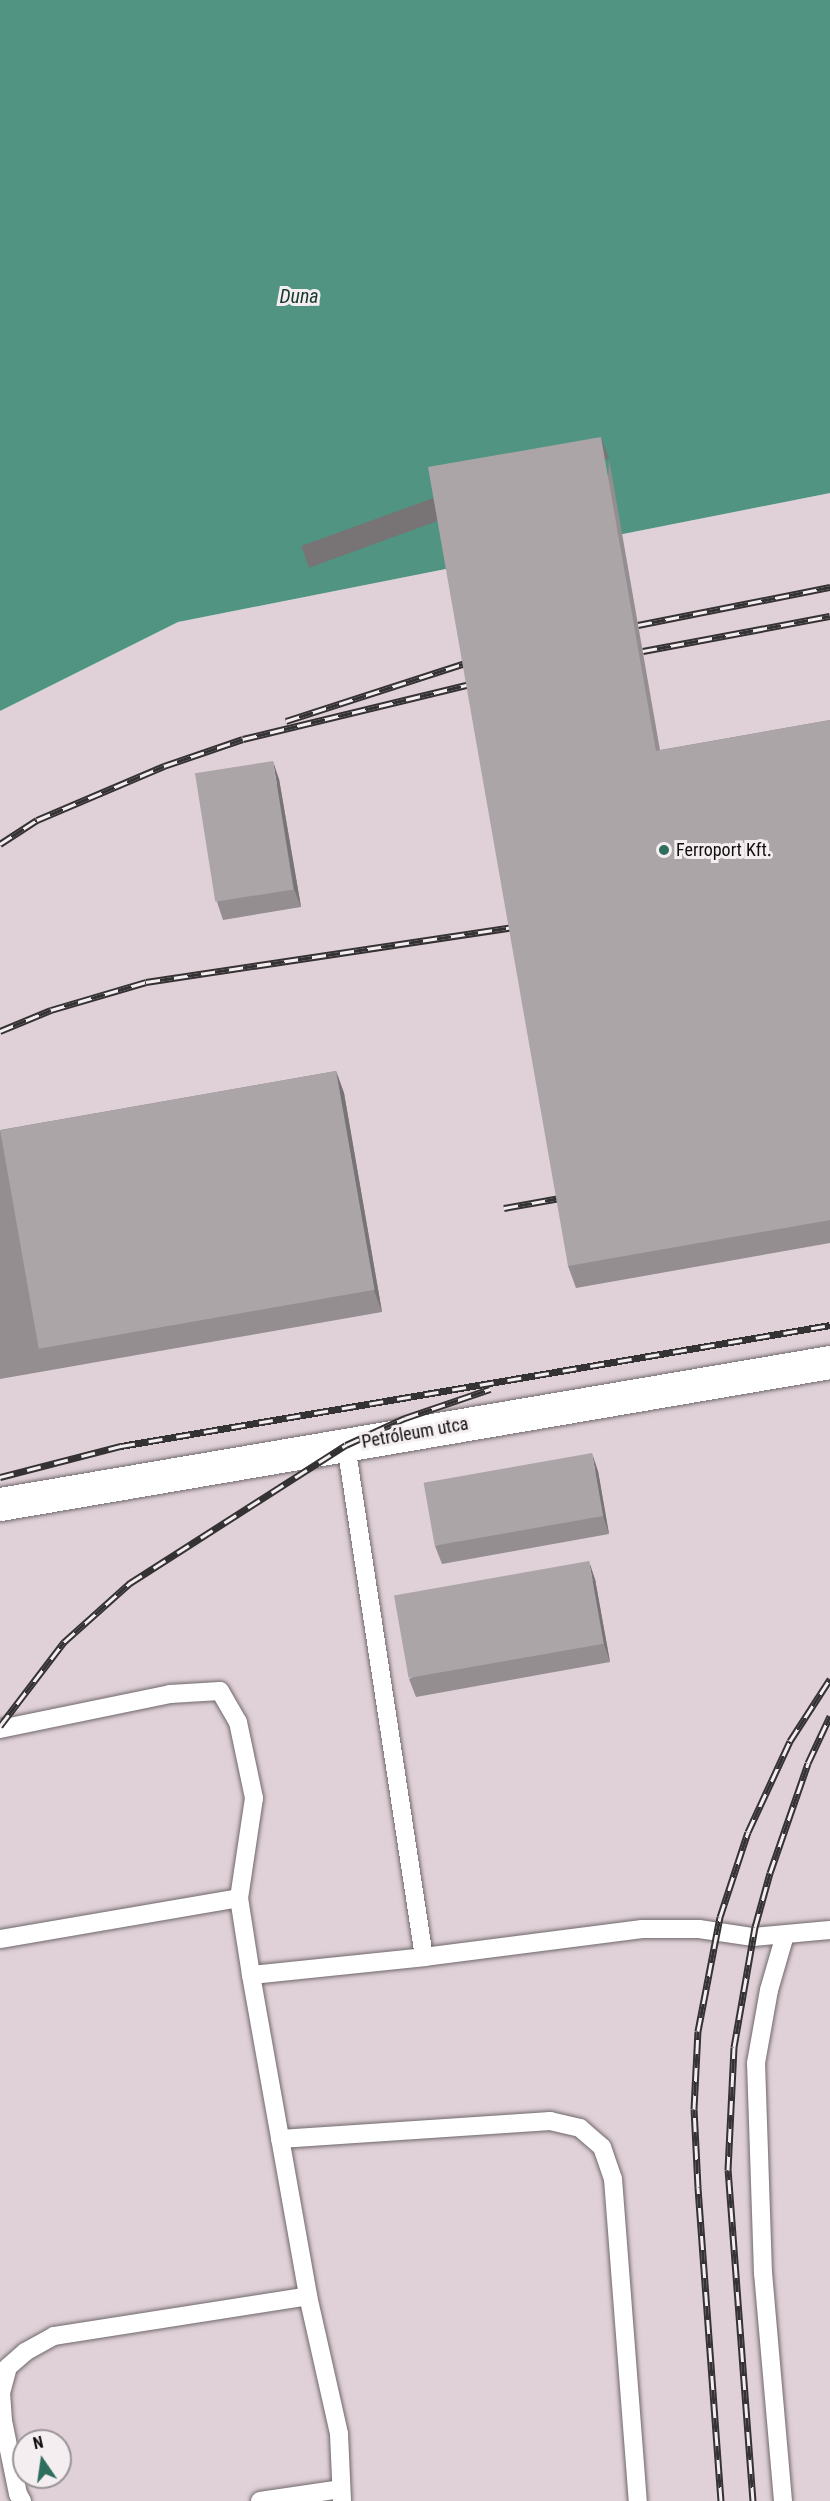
<!DOCTYPE html>
<meta charset="utf-8">
<style>
body{margin:0}
#map{position:relative;width:830px;height:2501px;overflow:hidden;background:#e8e0e4;font-family:"Roboto Condensed",sans-serif}
div>[style]{position:absolute}
.built>*{inset:0;background:#e0d1d8}
.water>*{inset:0;background:#509481}
.roads{filter:drop-shadow(0 0 2px #6f686b) drop-shadow(0 0 2px #6f686b)}
.service>*{height:18px;margin:-9px;padding:0 9px;transform-origin:9px;border-radius:9px;background:#fff}
.minor>*{height:33px;margin:-16.5px;padding:0 16.5px;transform-origin:16.5px;border-radius:16.5px;background:#fff}
.rail>*{height:7px;margin-top:-3.5px;transform-origin:0;background:repeating-linear-gradient(90deg,#f5eef1 0 14px,#353234 0 28px);box-sizing:border-box;border-block:2px solid #353234}
.wall>*{inset:0;background:#948e90}
.shaded-wall>*{inset:0;background:#787476;transform-origin:0 0}
.building>*{inset:0;background:#aca5a8;transform-origin:0 0}
.dots>*{width:16px;height:16px;translate:-50% -50%;box-sizing:border-box;border:3px solid #f5eef1;border-radius:50%}
span{translate:-50% -50%;white-space:nowrap;text-align:center;line-height:1.15;-webkit-text-stroke:6px #f5eef1;paint-order:stroke}
.poi-label{font-size:18px;color:#100e0f}
.left{translate:0 -50%;text-align:left}
.street-label{font-size:18px;color:#100e0f}
.water-label{font-size:20px;color:#17382f;font-style:italic}
.north{position:absolute;left:12px;top:2429px;width:60px;height:60px;box-sizing:border-box;background:#f5eef1;border:2px solid #999497;border-radius:50%;rotate:347deg;font-size:16px;font-weight:700;line-height:24px;text-align:center;color:#100e0f}
.north::after{content:'';display:block;margin:auto;width:21px;height:27px;background:#2d6e5e;clip-path:polygon(50% 0,100% 100%,50% 72%,0 100%)}
</style>
<div id="map">
<div class="built">
<div style="clip-path:polygon(evenodd,830px 493px,830px 2501px,0 2501px,0 711px,178px 622px,830px 493px,24px 2441px,60px 2441px,60px 2477px,24px 2477px,24px 2441px)"></div>
</div>
<div class="water">
<div style="clip-path:polygon(0 0,830px 0,830px 493px,178px 622px,0 711px)"></div>
</div>
<div class="roads">
<div class="service">
<div style="left:346px;top:1445px;width:518px;rotate:81.34deg"></div>
<div style="left:424px;top:1957px;width:220px;rotate:-7.3deg"></div>
<div style="left:642px;top:1929px;width:57px"></div>
<div style="left:699px;top:1929px;width:55px;rotate:8.4deg"></div>
<div style="left:753px;top:1937px;width:77px;rotate:-5.2deg"></div>
<div style="left:0;top:1729px;width:174px;rotate:-11.6deg"></div>
<div style="left:170px;top:1694px;width:50px;rotate:-3.4deg"></div>
<div style="left:220px;top:1691px;width:36px;rotate:60deg"></div>
<div style="left:238px;top:1722px;width:78px;rotate:78.1deg"></div>
<div style="left:254px;top:1798px;width:101px;rotate:98.5deg"></div>
<div style="left:239px;top:1898px;width:78px;rotate:81.1deg"></div>
<div style="left:251px;top:1975px;width:174px;rotate:-5.9deg"></div>
<div style="left:0;top:1939px;width:242px;rotate:-9.7deg"></div>
<div style="left:251px;top:1975px;width:326px;rotate:79.9deg"></div>
<div style="left:308px;top:2296px;width:141px;rotate:77.3deg"></div>
<div style="left:339px;top:2434px;width:67px;rotate:87.4deg"></div>
<div style="left:280px;top:2139px;width:271px;rotate:-3.8deg"></div>
<div style="left:550px;top:2121px;width:31px;rotate:13deg"></div>
<div style="left:580px;top:2128px;width:29px;rotate:41deg"></div>
<div style="left:602px;top:2147px;width:34px;rotate:71deg"></div>
<div style="left:613px;top:2179px;width:323px;rotate:85.6deg"></div>
<div style="left:22px;top:2501px;width:8px;rotate:-120deg"></div>
<div style="left:18px;top:2494px;width:75px;rotate:-101.6deg"></div>
<div style="left:3px;top:2421px;width:28px;rotate:-94deg"></div>
<div style="left:1px;top:2393px;width:27px;rotate:-75deg"></div>
<div style="left:8px;top:2367px;width:23px;rotate:-41deg"></div>
<div style="left:25px;top:2352px;width:33px;rotate:-29deg"></div>
<div style="left:54px;top:2336px;width:257px;rotate:-8.9deg"></div>
<div style="left:260px;top:2501px;width:81px;rotate:-8.5deg"></div>
<div style="left:783px;top:2501px;width:229px;rotate:-95deg"></div>
<div style="left:763px;top:2273px;width:210px;rotate:-91.9deg"></div>
<div style="left:756px;top:2063px;width:74px;rotate:-79.9deg"></div>
<div style="left:769px;top:1990px;width:57px;rotate:-73.8deg"></div>
</div>
<div class="minor">
<div style="left:0;top:1504px;width:842px;rotate:-9.71deg"></div>
</div>
</div>
<div class="rail">
<div style="left:638px;top:625px;width:196px;rotate:-11.2deg"></div>
<div style="left:643px;top:651px;width:190px;rotate:-10.6deg"></div>
<div style="left:286px;top:721px;width:189px;rotate:-17.9deg"></div>
<div style="left:0;top:844px;width:44px;rotate:-33deg"></div>
<div style="left:37px;top:820px;width:138px;rotate:-23deg"></div>
<div style="left:164px;top:766px;width:83px;rotate:-18.9deg"></div>
<div style="left:243px;top:739px;width:234px;rotate:-13.6deg"></div>
<div style="left:0;top:1031px;width:55px;rotate:-22.4deg"></div>
<div style="left:51px;top:1010px;width:99px;rotate:-16.4deg"></div>
<div style="left:146px;top:982px;width:370px;rotate:-8.5deg"></div>
<div style="left:504px;top:1208px;width:57px;rotate:-10.1deg"></div>
<div style="left:0;top:1477px;width:125px;rotate:-14.4deg"></div>
<div style="left:121px;top:1446px;width:719px;rotate:-9.68deg"></div>
<div style="left:0;top:1726px;width:106px;rotate:-52.7deg"></div>
<div style="left:64px;top:1642px;width:89px;rotate:-41.8deg"></div>
<div style="left:130px;top:1583px;width:256px;rotate:-32.6deg"></div>
<div style="left:346px;top:1445px;width:65px;rotate:-24.6deg"></div>
<div style="left:405px;top:1418px;width:90px;rotate:-18.8deg"></div>
<div style="left:721px;top:2501px;width:315px;rotate:-94.2deg"></div>
<div style="left:698px;top:2187px;width:78px;rotate:-92.9deg"></div>
<div style="left:694px;top:2109px;width:78px;rotate:-87.1deg"></div>
<div style="left:698px;top:2031px;width:116px;rotate:-79.1deg"></div>
<div style="left:720px;top:1917px;width:89px;rotate:-71.8deg"></div>
<div style="left:748px;top:1832px;width:100px;rotate:-65.2deg"></div>
<div style="left:790px;top:1741px;width:74px;rotate:-57.2deg"></div>
<div style="left:753px;top:2501px;width:332px;rotate:-94.3deg"></div>
<div style="left:728px;top:2170px;width:123px;rotate:-87.2deg"></div>
<div style="left:734px;top:2047px;width:122px;rotate:-80.1deg"></div>
<div style="left:755px;top:1927px;width:56px;rotate:-74.5deg"></div>
<div style="left:770px;top:1873px;width:116px;rotate:-70.9deg"></div>
<div style="left:808px;top:1763px;width:52px;rotate:-64.9deg"></div>
</div>
<div class="wall">
<div style="clip-path:polygon(609px 459px,660px 750px,830px 720px,830px 1243px,576px 1288px,568px 1266px)"></div>
<div style="clip-path:polygon(279px 779px,301px 907px,223px 920px,217px 902px)"></div>
<div style="clip-path:polygon(336px 1071px,344px 1093px,382px 1312px,0 1379px,0 1130px)"></div>
<div style="clip-path:polygon(598px 1471px,609px 1534px,442px 1564px,435px 1546px)"></div>
<div style="clip-path:polygon(595px 1579px,610px 1662px,416px 1697px,409px 1679px)"></div>
</div>
<div class="shaded-wall">
<div style="left:601px;top:437px;width:23px;height:319px;rotate:70deg"></div>
<div style="clip-path:polygon(273px 761px,279px 779px,301px 907px,294px 889px)"></div>
<div style="clip-path:polygon(336px 1071px,344px 1093px,382px 1312px,374px 1290px)"></div>
<div style="clip-path:polygon(592px 1453px,598px 1471px,609px 1534px,603px 1516px)"></div>
<div style="clip-path:polygon(589px 1561px,595px 1579px,610px 1662px,604px 1644px)"></div>
</div>
<div class="building">
<div style="clip-path:polygon(601px 437px,656px 751px,830px 720px,830px 1220px,568px 1266px,428px 467px)"></div>
<div style="left:273px;top:761px;width:130px;height:79px;rotate:81deg"></div>
<div style="left:336px;top:1071px;width:222px;height:341px;rotate:80deg"></div>
<div style="left:592px;top:1453px;width:64px;height:171px;rotate:80deg"></div>
<div style="left:589px;top:1561px;width:84px;height:198px;rotate:80deg"></div>
</div>
<div class="dots">
<div style="left:664px;top:850px;background:#2d6e5e"></div>
</div>
<div class="poi-label">
<span class="left" style="left:676px;top:850px">Ferroport Kft.</span>
</div>
<div class="street-label">
<span style="left:415px;top:1433px;rotate:-10deg">Petróleum utca</span>
</div>
<div class="water-label">
<span style="left:299px;top:296px">Duna</span>
</div>
<div class="north">N</div>
</div>
